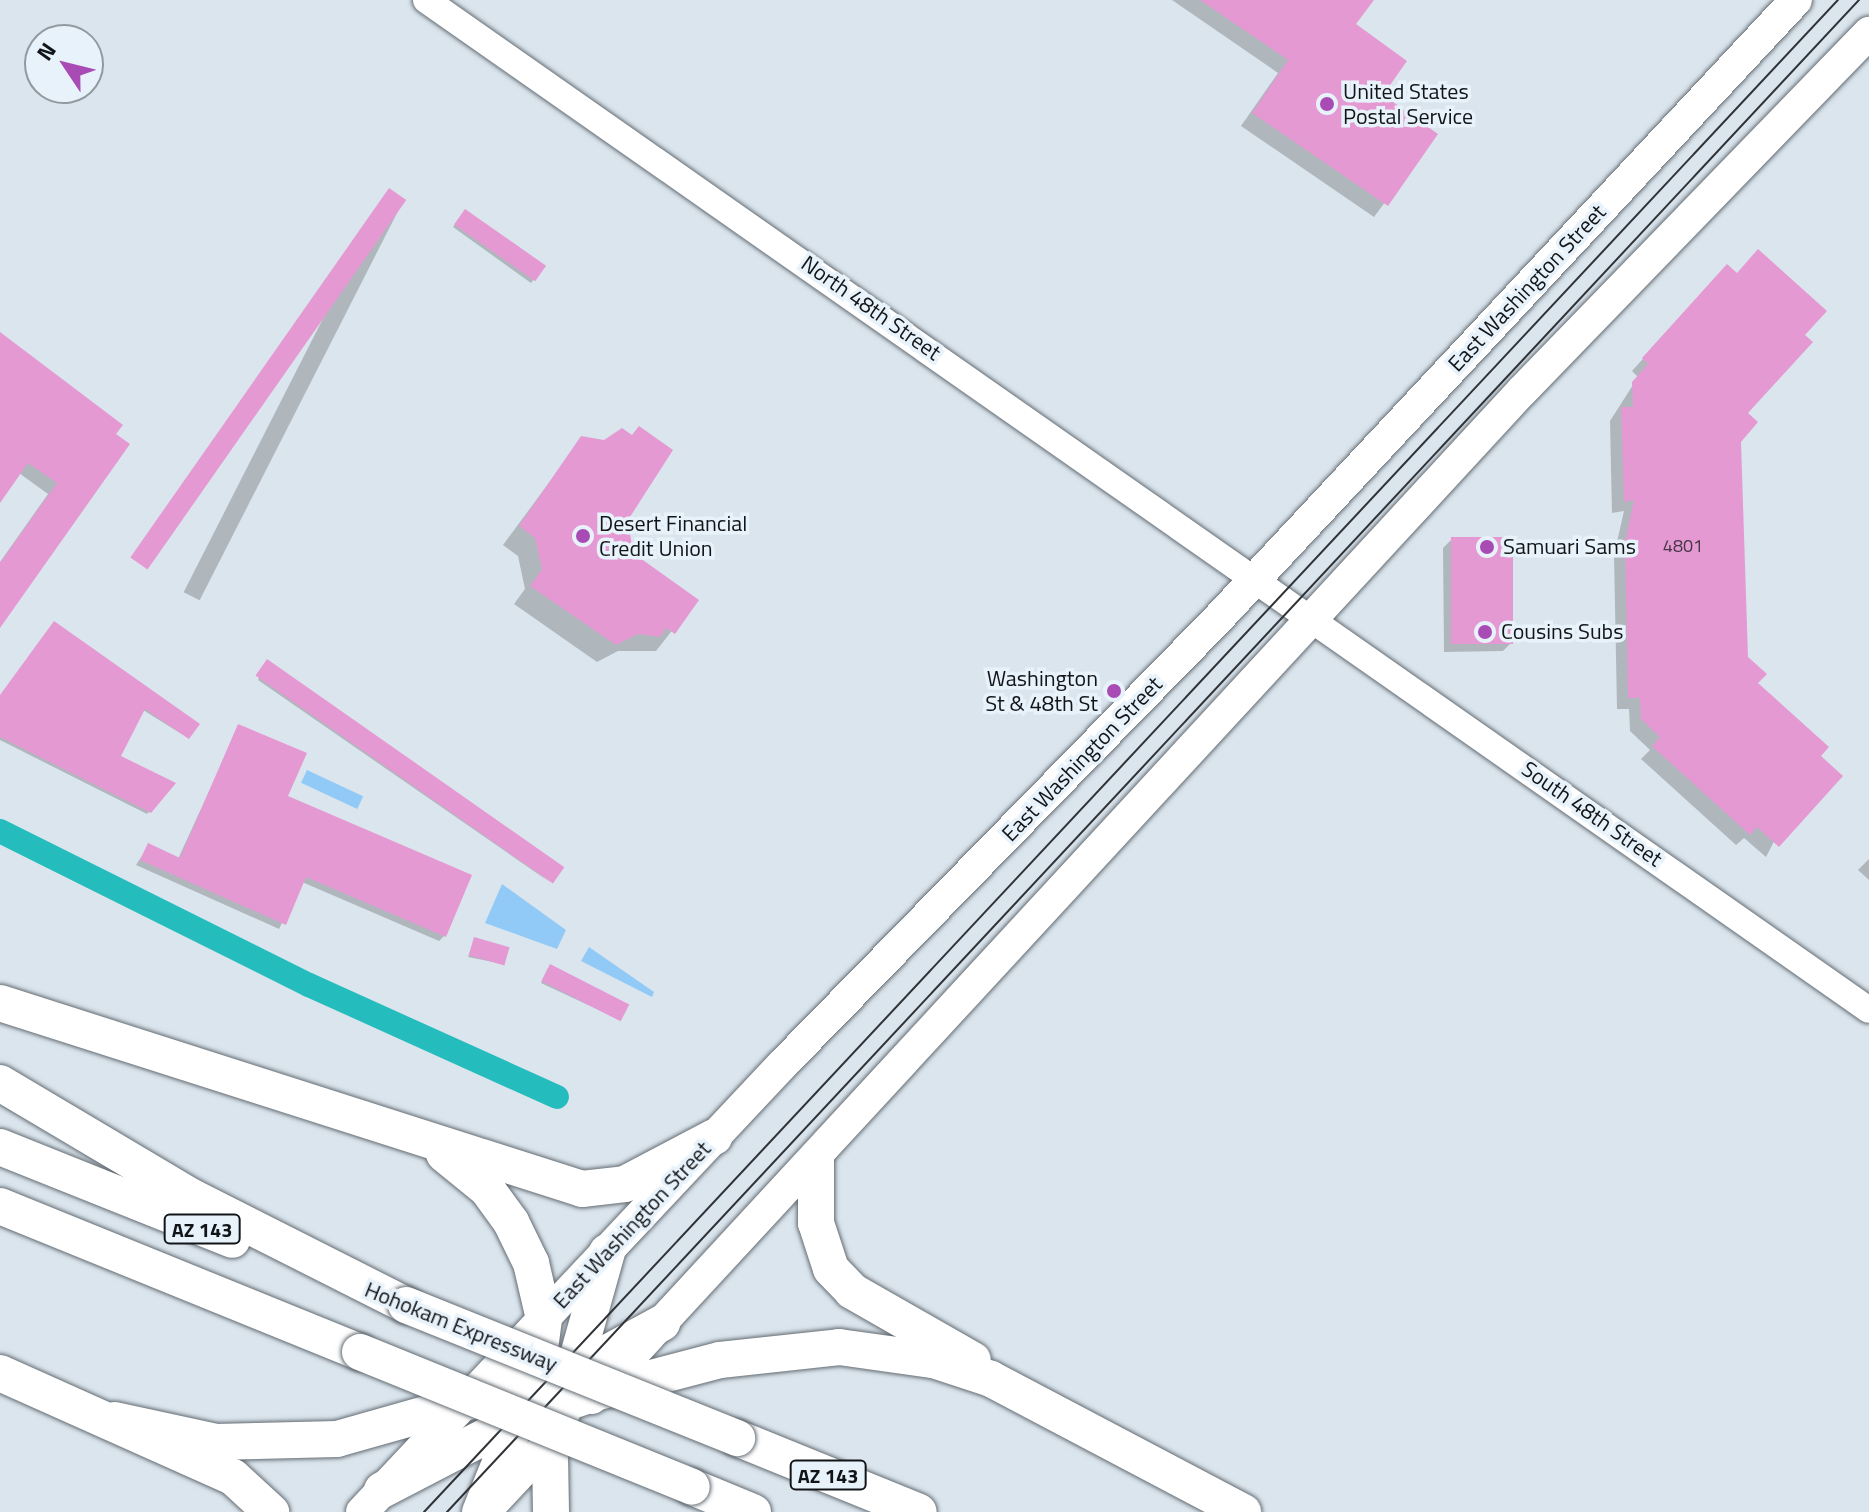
<!DOCTYPE html>
<style>
body{margin:0}
#map{position:relative;width:1869px;height:1512px;overflow:hidden;background:#dbe5ed;font-family:"Titillium Web",sans-serif}
div>[style]{position:absolute}
.green>*{inset:0;background:#92caf7;transform-origin:0 0}
.shadow>*{inset:0;background:#0003;transform-origin:0 0}
.canal>*{height:24px;margin:-12px;padding:0 12px;transform-origin:12px;border-radius:12px;background:#25bcbe}
.building>*{inset:0;background:#e599d2;transform-origin:0 0}
.roads{filter:drop-shadow(0 0 2px #646c73) drop-shadow(0 0 2px #646c73)}
.minor>*{height:26px;margin:-13px;padding:0 13px;transform-origin:13px;border-radius:13px;background:#fff}
.major>*{height:32px;margin:-16px;padding:0 16px;transform-origin:16px;border-radius:16px;background:#fff}
.highway>*{height:36px;margin:-18px;padding:0 18px;transform-origin:18px;border-radius:18px;background:#fff}
.tram>*{height:2px;margin:-1px;padding:0 1px;transform-origin:1px;border-radius:1px;background:#2f3337}
.bridges{filter:drop-shadow(0 0 2px #646c73) drop-shadow(0 0 2px #646c73)}
.highway-bridge>*{height:36px;margin:-18px;padding:0 18px;transform-origin:18px;border-radius:18px;background:#fff}
.dots>*{width:22px;height:22px;translate:-50% -50%;box-sizing:border-box;border:4px solid #e8f2fb;border-radius:50%}
span{translate:-50% -50%;white-space:nowrap;text-align:center;line-height:1.15;-webkit-text-stroke:7px #e8f2fb;paint-order:stroke}
.number-label{font-size:18px;color:#473646}
.number-label span{-webkit-text-stroke-width:0}
.shield-label span{padding:2px 6px;background:#e8f2fb;border:2px solid;border-radius:6px;-webkit-text-stroke-width:0}
.shield-label{font-size:20px;color:#121518;font-weight:700}
.poi-label{font-size:22px;color:#121518}
.left{translate:0 -50%;text-align:left}
.right{translate:-100% -50%;text-align:right}
.street-label{font-size:22px;color:#121518}
.north{position:absolute;left:24px;top:24px;width:80px;height:80px;box-sizing:border-box;background:#e8f2fb;border:2px solid #929aa0;border-radius:50%;rotate:305deg;font-size:22px;font-weight:700;line-height:32px;text-align:center;color:#121518}
.north::after{content:'';display:block;margin:auto;width:28px;height:36px;background:#a84bb5;clip-path:polygon(50% 0,100% 100%,50% 72%,0 100%)}
</style>
<div id="map">
<div class="green">
<div style="left:307px;top:770px;width:62px;height:14px;rotate:25deg"></div>
<div style="clip-path:polygon(502px 884px,566px 930px,557px 949px,485px 923px)"></div>
<div style="clip-path:polygon(589px 947px,654px 992px,652px 997px,581px 961px)"></div>
</div>
<div class="shadow">
<div style="clip-path:polygon(1172px 0,1371px 0,1354px 25px,1380px 95px,1435px 135px,1374px 217px,1241px 126px,1278px 73px)"></div>
<div style="left:387px;top:193px;width:18px;height:448px;rotate:27deg"></div>
<div style="clip-path:polygon(463px 213px,543px 267px,531px 283px,453px 227px)"></div>
<div style="clip-path:polygon(1715px 279px,1803px 335px,1745px 414px,1739px 441px,1746px 658px,1756px 683px,1818px 756px,1766px 857px,1744px 838px,1736px 845px,1641px 759px,1650px 750px,1630px 731px,1629px 709px,1617px 709px,1614px 555px,1624px 511px,1612px 513px,1610px 421px,1638px 377px,1632px 371px)"></div>
<div style="clip-path:polygon(0 337px,120px 425px,0 626px,0 562px,48px 494px,19px 473px,0 499px)"></div>
<div style="clip-path:polygon(582px 438px,626px 520px,632px 554px,696px 600px,656px 651px,618px 651px,597px 662px,514px 604px,525px 589px,518px 556px,503px 545px)"></div>
<div style="clip-path:polygon(1452px 539px,1512px 642px,1503px 651px,1444px 652px,1443px 548px)"></div>
<div style="clip-path:polygon(53px 626px,188px 738px,143px 710px,119px 757px,172px 784px,147px 814px,0 740px,0 706px)"></div>
<div style="clip-path:polygon(267px 661px,551px 883px,258px 680px)"></div>
<div style="clip-path:polygon(239px 726px,286px 797px,444px 936px,439px 941px,302px 882px,279px 929px,136px 865px,149px 845px,178px 859px)"></div>
<div style="clip-path:polygon(1869px 859px,1869px 880px,1858px 870px)"></div>
<div style="clip-path:polygon(474px 940px,503px 964px,468px 957px)"></div>
<div style="clip-path:polygon(548px 968px,620px 1020px,541px 983px)"></div>
</div>
<div class="canal">
<div style="left:0;top:831px;width:345px;rotate:26.5deg"></div>
<div style="left:309px;top:985px;width:272px;rotate:24.3deg"></div>
</div>
<div class="building">
<div style="clip-path:polygon(1200px 0,1374px 0,1356px 24px,1407px 61px,1383px 95px,1438px 134px,1388px 206px,1252px 113px,1288px 60px)"></div>
<div style="left:389px;top:188px;width:21px;height:451px;rotate:35deg"></div>
<div style="left:465px;top:209px;width:99px;height:19px;rotate:35deg"></div>
<div style="clip-path:polygon(1758px 249px,1827px 311px,1805px 335px,1813px 342px,1748px 413px,1758px 422px,1741px 442px,1748px 657px,1767px 674px,1758px 683px,1829px 747px,1821px 756px,1843px 776px,1779px 847px,1757px 827px,1750px 835px,1652px 746px,1660px 737px,1641px 719px,1640px 698px,1628px 698px,1625px 542px,1634px 500px,1624px 502px,1621px 407px,1633px 407px,1632px 382px,1648px 364px,1642px 358px,1727px 264px,1737px 273px)"></div>
<div style="clip-path:polygon(0 332px,123px 425px,116px 434px,130px 444px,0 628px,0 563px,57px 483px,28px 463px,0 503px)"></div>
<div style="clip-path:polygon(639px 426px,673px 450px,628px 520px,633px 553px,699px 600px,675px 634px,666px 628px,660px 637px,638px 634px,616px 645px,530px 586px,542px 569px,535px 538px,519px 526px,581px 436px,604px 440px,622px 428px,632px 435px)"></div>
<div style="left:1451px;top:537px;width:62px;height:107px"></div>
<div style="clip-path:polygon(54px 621px,200px 724px,189px 739px,145px 709px,121px 756px,176px 783px,151px 813px,0 737px,0 695px)"></div>
<div style="left:267px;top:659px;width:363px;height:20px;rotate:35deg"></div>
<div style="clip-path:polygon(238px 724px,307px 753px,288px 796px,472px 875px,446px 937px,306px 877px,286px 925px,140px 860px,148px 843px,180px 858px)"></div>
<div style="left:474px;top:937px;width:37px;height:19px;rotate:16deg"></div>
<div style="left:550px;top:964px;width:89px;height:19px;rotate:27deg"></div>
</div>
<div class="roads">
<div class="minor">
<div style="left:426px;top:0;width:1761px;rotate:34.99deg"></div>
</div>
<div class="major">
<div style="left:592px;top:1398px;width:1371px;rotate:-47.28deg"></div>
<div style="left:1522px;top:391px;width:499px;rotate:-45.9deg"></div>
<div style="left:362px;top:1512px;width:615px;rotate:-46.78deg"></div>
<div style="left:783px;top:1064px;width:618px;rotate:-45.66deg"></div>
<div style="left:1215px;top:622px;width:851px;rotate:-46.95deg"></div>
<div style="left:484px;top:1512px;width:111px;rotate:-46.8deg"></div>
</div>
<div class="highway">
<div style="left:0;top:1003px;width:611px;rotate:17.72deg"></div>
<div style="left:582px;top:1189px;width:43px;rotate:-6.6deg"></div>
<div style="left:625px;top:1184px;width:101px;rotate:-27.8deg"></div>
<div style="left:0;top:1083px;width:226px;rotate:30.7deg"></div>
<div style="left:194px;top:1198px;width:237px;rotate:26.8deg"></div>
<div style="left:0;top:1147px;width:250px;rotate:21.8deg"></div>
<div style="left:444px;top:1154px;width:55px;rotate:39.1deg"></div>
<div style="left:487px;top:1189px;width:41px;rotate:54deg"></div>
<div style="left:511px;top:1222px;width:46px;rotate:64deg"></div>
<div style="left:531px;top:1263px;width:57px;rotate:76.9deg"></div>
<div style="left:544px;top:1319px;width:52px;rotate:97.7deg"></div>
<div style="left:537px;top:1371px;width:152px;rotate:112deg"></div>
<div style="left:816px;top:1161px;width:62px;rotate:90deg"></div>
<div style="left:816px;top:1223px;width:48px;rotate:71.9deg"></div>
<div style="left:831px;top:1269px;width:30px;rotate:46deg"></div>
<div style="left:852px;top:1291px;width:139px;rotate:29.7deg"></div>
<div style="left:0;top:1206px;width:388px;rotate:22.1deg"></div>
<div style="left:0;top:1373px;width:255px;rotate:24.1deg"></div>
<div style="left:233px;top:1477px;width:52px;rotate:42.6deg"></div>
<div style="left:115px;top:1420px;width:103px;rotate:12.3deg"></div>
<div style="left:216px;top:1442px;width:121px;rotate:-1.4deg"></div>
<div style="left:337px;top:1439px;width:242px;rotate:-15.8deg"></div>
<div style="left:570px;top:1373px;width:105px;rotate:-28.5deg"></div>
<div style="left:737px;top:1438px;width:196px;rotate:22.1deg"></div>
<div style="left:692px;top:1487px;width:66px;rotate:22.3deg"></div>
<div style="left:382px;top:1490px;width:154px;rotate:-27.4deg"></div>
<div style="left:519px;top:1419px;width:83px;rotate:-18.9deg"></div>
<div style="left:598px;top:1392px;width:126px;rotate:-14.7deg"></div>
<div style="left:720px;top:1360px;width:120px;rotate:-6.2deg"></div>
<div style="left:839px;top:1347px;width:95px;rotate:7.9deg"></div>
<div style="left:933px;top:1360px;width:61px;rotate:18.1deg"></div>
<div style="left:991px;top:1379px;width:285px;rotate:27.8deg"></div>
<div style="left:551px;top:1512px;width:57px;rotate:-91deg"></div>
<div style="left:550px;top:1455px;width:211px;rotate:-74.3deg"></div>
</div>
</div>
<div class="tram">
<div style="left:424px;top:1512px;width:2070px;rotate:-46.92deg"></div>
<div style="left:447px;top:1512px;width:2069px;rotate:-46.96deg"></div>
</div>
<div class="bridges">
<div class="highway-bridge">
<div style="left:406px;top:1305px;width:357px;rotate:21.9deg"></div>
<div style="left:360px;top:1352px;width:358px;rotate:22.1deg"></div>
</div>
</div>
<div class="dots">
<div style="left:1327px;top:104px;background:#a84bb5"></div>
<div style="left:583px;top:536px;background:#a84bb5"></div>
<div style="left:1487px;top:547px;background:#a84bb5"></div>
<div style="left:1485px;top:632px;background:#a84bb5"></div>
<div style="left:1114px;top:691px;background:#a84bb5"></div>
</div>
<div class="number-label">
<span style="left:1683px;top:546px">4801</span>
</div>
<div class="shield-label">
<span style="left:202px;top:1229px">AZ 143</span>
<span style="left:828px;top:1475px">AZ 143</span>
</div>
<div class="poi-label">
<span class="left" style="left:1343px;top:104px">United States<br>Postal Service</span>
<span class="left" style="left:599px;top:536px">Desert Financial<br>Credit Union</span>
<span class="left" style="left:1503px;top:547px">Samuari Sams</span>
<span class="left" style="left:1501px;top:632px">Cousins Subs</span>
<span class="right" style="left:1098px;top:691px">Washington<br>St &amp; 48th St</span>
</div>
<div class="street-label">
<span style="left:1527px;top:288px;rotate:-47deg">East Washington Street</span>
<span style="left:871px;top:308px;rotate:35deg">North 48th Street</span>
<span style="left:1082px;top:759px;rotate:-46deg">East Washington Street</span>
<span style="left:1592px;top:814px;rotate:35deg">South 48th Street</span>
<span style="left:632px;top:1225px;rotate:-47deg">East Washington Street</span>
<span style="left:461px;top:1327px;rotate:22deg">Hohokam Expressway</span>
</div>
<div class="north">N</div>
</div>
